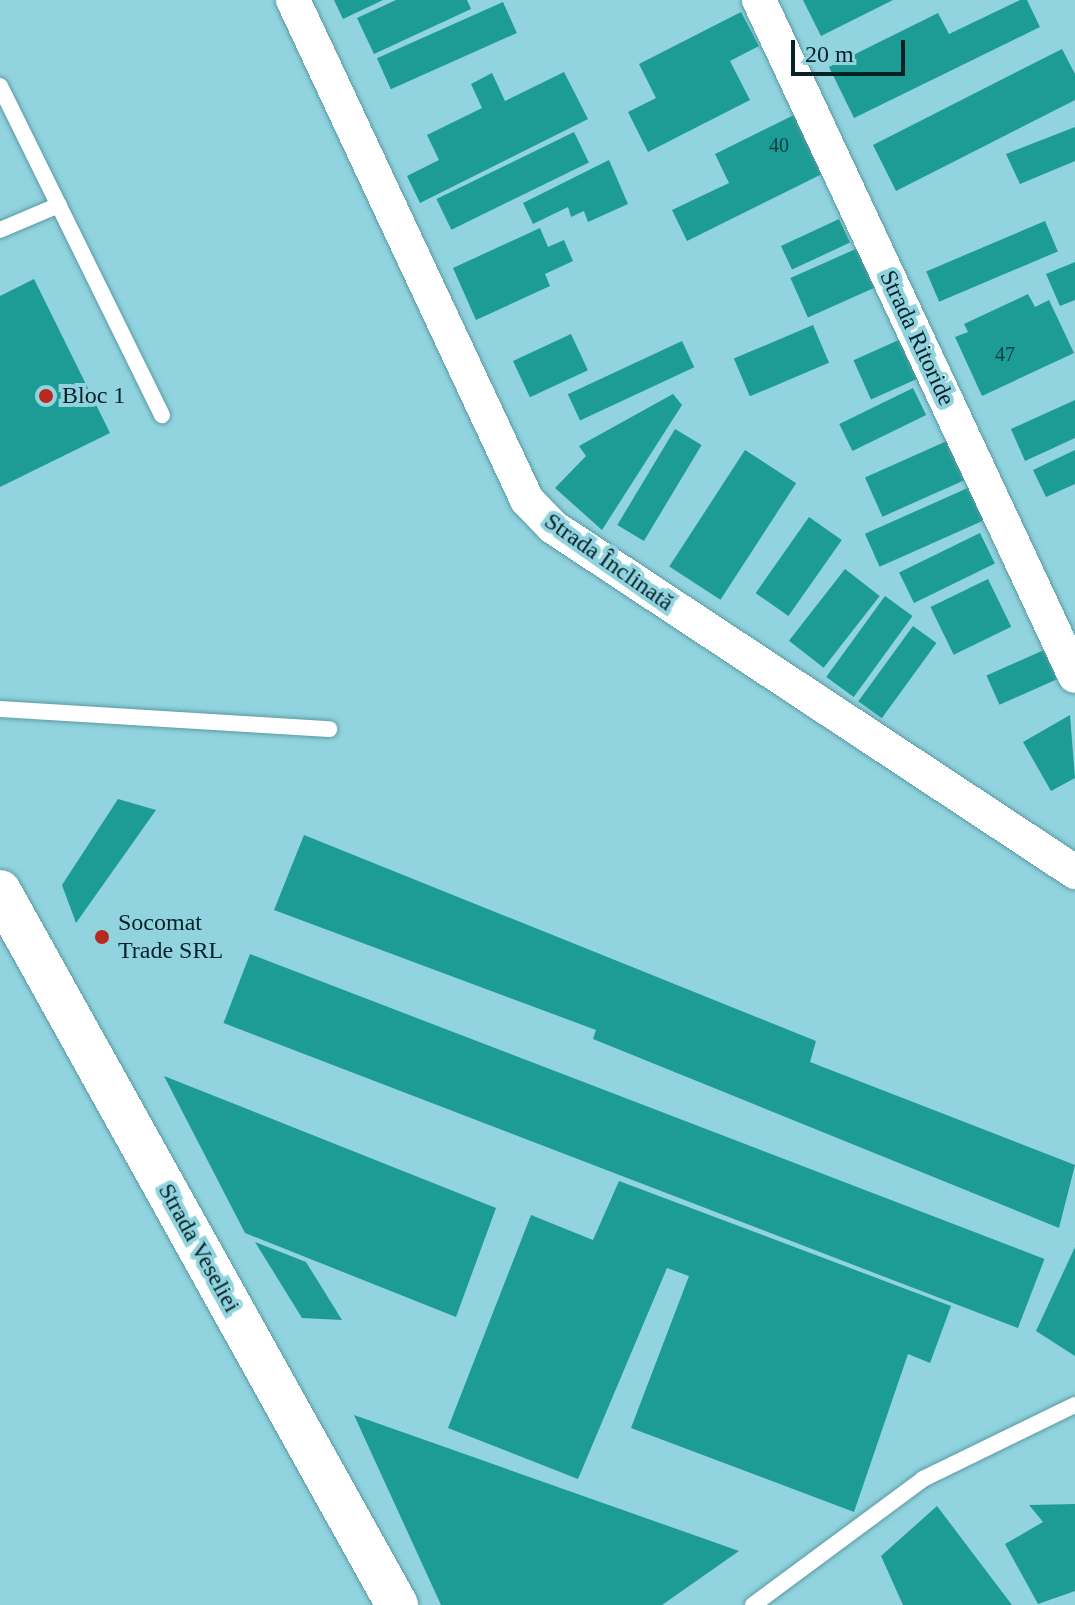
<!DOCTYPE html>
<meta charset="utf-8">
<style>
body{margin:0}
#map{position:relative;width:1075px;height:1605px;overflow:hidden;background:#91d3de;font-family:"Times New Roman",serif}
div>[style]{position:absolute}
.building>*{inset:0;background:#1c9c95;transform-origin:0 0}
.roads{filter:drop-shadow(0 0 2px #599aa4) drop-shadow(0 0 2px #599aa4)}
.service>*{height:16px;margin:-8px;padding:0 8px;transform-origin:8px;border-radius:8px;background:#fff}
.minor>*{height:34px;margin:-17px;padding:0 17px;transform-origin:17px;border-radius:17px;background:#fff}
.tertiary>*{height:42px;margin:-21px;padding:0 21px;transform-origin:21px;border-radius:21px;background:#fff}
.dots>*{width:22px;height:22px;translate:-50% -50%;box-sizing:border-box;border:4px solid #91d3de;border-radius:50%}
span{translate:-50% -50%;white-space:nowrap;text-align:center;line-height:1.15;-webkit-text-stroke:8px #91d3de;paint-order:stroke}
.number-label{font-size:20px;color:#0c4042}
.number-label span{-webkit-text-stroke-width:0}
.street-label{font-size:24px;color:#062227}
.poi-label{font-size:24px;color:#062227}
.left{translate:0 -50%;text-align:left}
.scale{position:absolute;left:791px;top:40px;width:114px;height:36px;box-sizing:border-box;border:4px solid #062227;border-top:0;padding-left:10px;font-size:24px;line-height:28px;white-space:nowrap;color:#062227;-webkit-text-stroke:6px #91d3de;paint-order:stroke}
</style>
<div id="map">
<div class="building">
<div style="clip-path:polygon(334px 0,383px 0,343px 19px)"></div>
<div style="clip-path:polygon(396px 0,467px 0,471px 9px,374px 54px,357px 18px)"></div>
<div style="clip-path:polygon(803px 0,893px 0,821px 36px)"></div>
<div style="clip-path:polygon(1020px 0,1027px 0,1040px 27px,854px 118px,829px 67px,938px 13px,949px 34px)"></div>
<div style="left:503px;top:2px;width:34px;height:138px;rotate:66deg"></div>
<div style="clip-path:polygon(741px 12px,759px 46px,730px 61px,750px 100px,648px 152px,628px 112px,656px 98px,639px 64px)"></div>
<div style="clip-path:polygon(1062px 49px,1075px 74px,1075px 100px,896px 191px,873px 145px)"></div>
<div style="clip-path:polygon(564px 72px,588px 119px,420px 203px,407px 176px,439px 160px,427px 135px,482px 108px,471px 84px,492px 73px,505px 101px)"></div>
<div style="clip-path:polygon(796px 114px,822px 174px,687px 241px,672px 210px,729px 183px,715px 154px)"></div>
<div style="clip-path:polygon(1075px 127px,1075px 161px,1020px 184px,1006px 154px)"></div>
<div style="left:574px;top:132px;width:34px;height:153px;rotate:64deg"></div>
<div style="clip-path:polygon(609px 160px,628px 204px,588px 222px,584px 211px,571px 217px,568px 207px,533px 224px,523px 203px)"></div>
<div style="left:839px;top:219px;width:26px;height:64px;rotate:65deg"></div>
<div style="left:1045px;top:221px;width:33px;height:129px;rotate:67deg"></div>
<div style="clip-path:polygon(540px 228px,548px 247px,564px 240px,573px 261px,545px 274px,550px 286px,476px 320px,453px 268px)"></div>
<div style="left:858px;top:248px;width:43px;height:74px;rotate:66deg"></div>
<div style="clip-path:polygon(1075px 262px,1075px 300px,1060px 306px,1046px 274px)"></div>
<div style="clip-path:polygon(34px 279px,110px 433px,0 487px,0 296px)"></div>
<div style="clip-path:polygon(1028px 294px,1035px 307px,1049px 300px,1074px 353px,982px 396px,955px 337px,968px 332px,964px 324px)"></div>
<div style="left:813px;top:325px;width:41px;height:86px;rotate:67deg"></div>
<div style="left:571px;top:334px;width:40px;height:64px;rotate:65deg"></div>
<div style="left:901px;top:339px;width:43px;height:52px;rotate:66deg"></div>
<div style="left:682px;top:341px;width:29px;height:126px;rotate:65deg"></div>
<div style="left:913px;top:388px;width:30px;height:82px;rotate:64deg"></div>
<div style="clip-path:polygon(673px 394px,682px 405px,602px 530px,555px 488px,586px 456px,579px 446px)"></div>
<div style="clip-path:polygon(1075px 400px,1075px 438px,1025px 461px,1011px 429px)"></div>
<div style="left:675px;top:429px;width:31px;height:112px;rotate:31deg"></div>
<div style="left:949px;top:440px;width:43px;height:92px;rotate:66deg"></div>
<div style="left:745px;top:450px;width:61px;height:139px;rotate:33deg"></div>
<div style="clip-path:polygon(1075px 450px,1075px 484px,1046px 497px,1033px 470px)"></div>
<div style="left:970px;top:487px;width:36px;height:115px;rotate:66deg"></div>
<div style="left:809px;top:517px;width:40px;height:93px;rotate:35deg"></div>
<div style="left:980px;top:533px;width:34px;height:90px;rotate:64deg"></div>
<div style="left:845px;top:569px;width:44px;height:91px;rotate:38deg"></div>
<div style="left:988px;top:579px;width:53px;height:64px;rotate:64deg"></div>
<div style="left:885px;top:596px;width:34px;height:100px;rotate:36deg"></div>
<div style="left:913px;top:626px;width:29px;height:93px;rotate:36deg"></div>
<div style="left:1044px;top:650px;width:32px;height:63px;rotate:66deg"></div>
<div style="clip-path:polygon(1070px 715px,1075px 778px,1051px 791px,1023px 742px)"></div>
<div style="clip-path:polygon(118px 799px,156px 810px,76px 923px,62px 885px)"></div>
<div style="clip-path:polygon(304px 835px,816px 1041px,810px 1062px,1075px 1165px,1059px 1228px,593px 1039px,596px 1030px,274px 910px)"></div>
<div style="left:250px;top:954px;width:851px;height:74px;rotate:21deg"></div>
<div style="clip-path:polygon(164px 1076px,496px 1208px,456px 1317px,245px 1233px)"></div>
<div style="clip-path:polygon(619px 1181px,951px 1306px,930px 1363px,908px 1354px,854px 1512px,631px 1428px,689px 1276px,667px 1268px,578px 1479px,448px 1428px,531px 1215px,593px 1240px)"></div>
<div style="clip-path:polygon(255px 1242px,306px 1262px,342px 1320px,302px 1318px)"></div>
<div style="clip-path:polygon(1075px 1247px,1075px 1356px,1036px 1331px)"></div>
<div style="clip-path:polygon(354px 1415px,739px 1551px,662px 1605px,441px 1605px)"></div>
<div style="clip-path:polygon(1075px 1504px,1075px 1591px,1038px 1604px,1005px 1544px,1043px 1522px,1029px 1505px)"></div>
<div style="clip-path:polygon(937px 1506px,1012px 1605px,903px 1605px,881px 1556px)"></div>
</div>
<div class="roads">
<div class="service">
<div style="left:0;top:86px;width:367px;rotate:63.8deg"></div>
<div style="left:0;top:230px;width:64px;rotate:-23deg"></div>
<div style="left:0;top:709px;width:330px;rotate:3.5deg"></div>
<div style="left:753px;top:1605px;width:212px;rotate:-36.5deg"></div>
<div style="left:923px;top:1479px;width:169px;rotate:-26deg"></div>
</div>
<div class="minor">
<div style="left:293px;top:0;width:552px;rotate:64.92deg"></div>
<div style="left:527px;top:500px;width:37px;rotate:46deg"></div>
<div style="left:553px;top:527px;width:626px;rotate:33.46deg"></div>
<div style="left:759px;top:0;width:746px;rotate:64.95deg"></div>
</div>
<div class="tertiary">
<div style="left:0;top:891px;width:817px;rotate:60.92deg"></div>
</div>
</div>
<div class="dots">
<div style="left:46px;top:396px;background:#b82920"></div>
<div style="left:102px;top:937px;background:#b82920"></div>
</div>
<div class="number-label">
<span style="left:779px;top:145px">40</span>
<span style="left:1005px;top:354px">47</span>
</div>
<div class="street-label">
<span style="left:917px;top:338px;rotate:65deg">Strada Ritoride</span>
<span style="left:609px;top:562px;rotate:35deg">Strada Înclinată</span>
<span style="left:199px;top:1248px;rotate:61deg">Strada Veseliei</span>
</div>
<div class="poi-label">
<span class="left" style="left:62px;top:396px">Bloc 1</span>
<span class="left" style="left:118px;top:937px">Socomat<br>Trade SRL</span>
</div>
<div class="scale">20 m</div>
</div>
